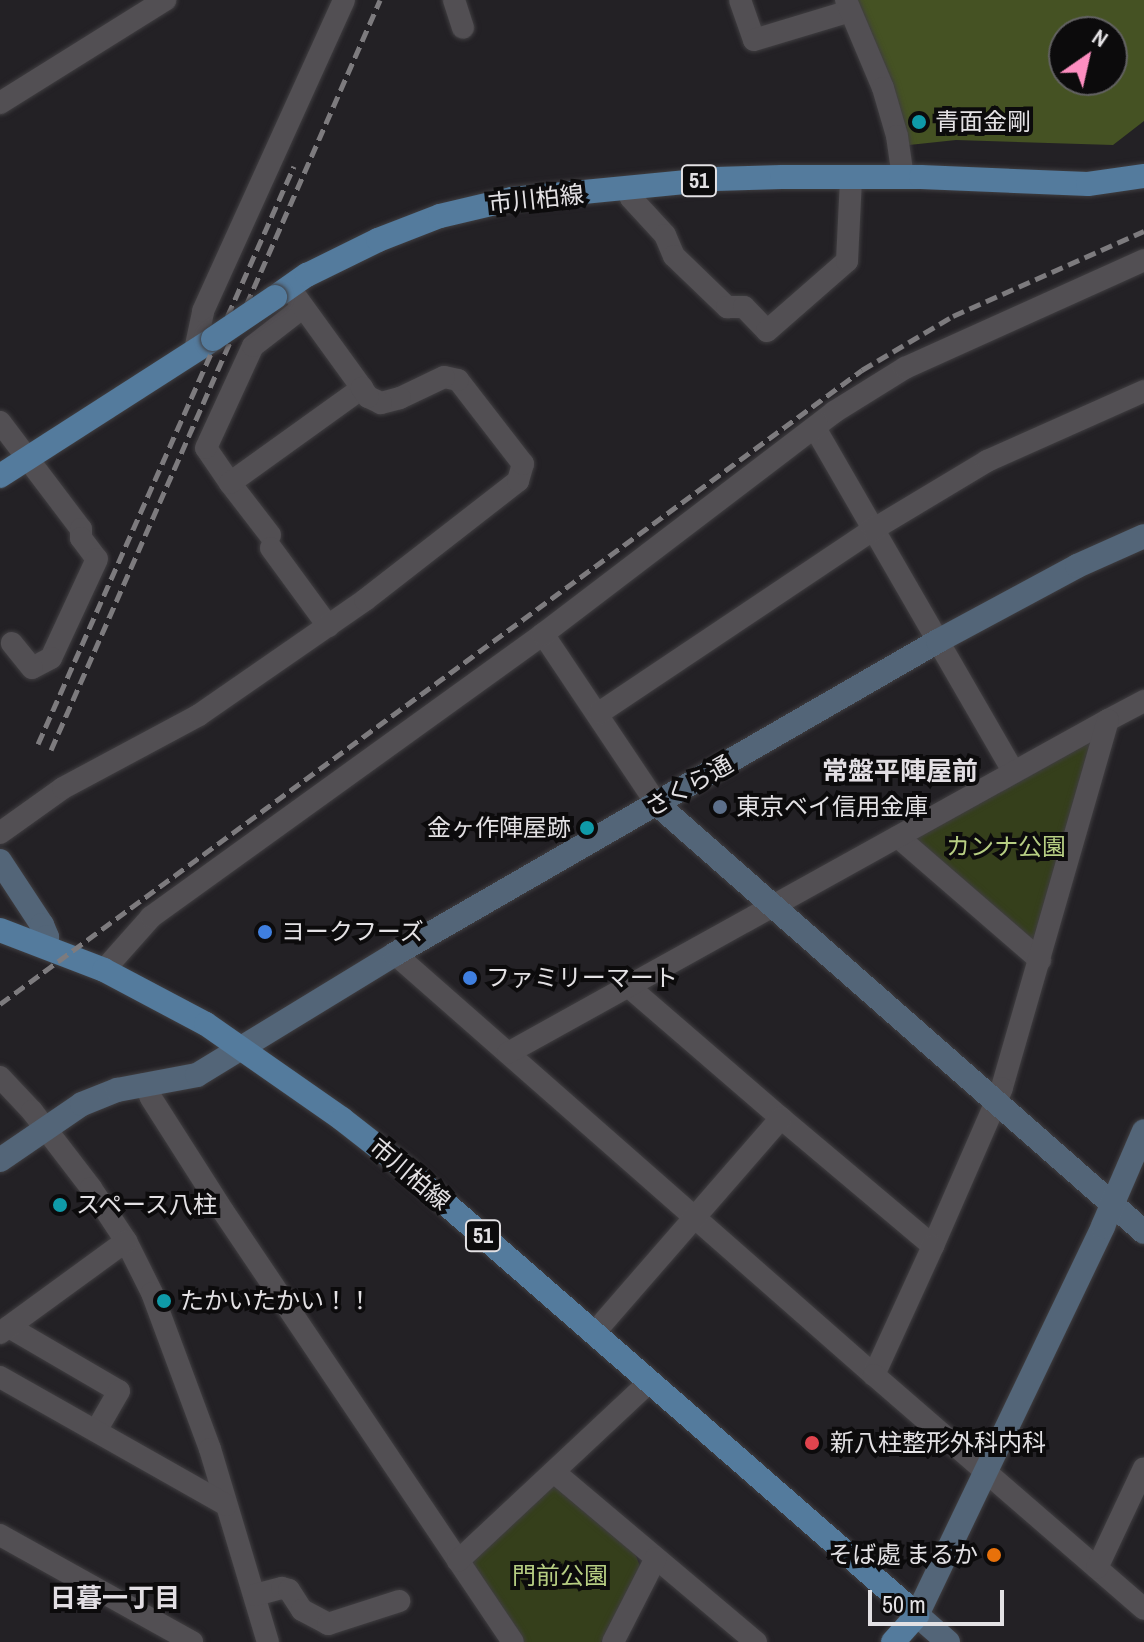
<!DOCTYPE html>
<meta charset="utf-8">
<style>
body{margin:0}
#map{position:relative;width:1144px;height:1642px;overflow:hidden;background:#232125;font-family:"Archivo Narrow","Noto Sans JP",sans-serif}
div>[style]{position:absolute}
.green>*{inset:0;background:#353f1b}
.forest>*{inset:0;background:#455223}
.roads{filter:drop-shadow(0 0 2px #403e41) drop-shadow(0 0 2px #403e41)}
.street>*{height:22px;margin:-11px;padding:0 11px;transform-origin:11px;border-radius:11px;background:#524f53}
.secondary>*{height:24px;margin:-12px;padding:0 12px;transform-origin:12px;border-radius:12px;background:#536578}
.primary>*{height:24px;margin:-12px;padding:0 12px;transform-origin:12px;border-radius:12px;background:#547b9d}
.rail>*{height:5px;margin-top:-2.5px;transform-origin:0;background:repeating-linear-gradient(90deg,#7d7b7e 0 12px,transparent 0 18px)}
.bridges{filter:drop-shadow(0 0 2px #403e41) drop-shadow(0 0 2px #403e41)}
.primary-bridge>*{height:24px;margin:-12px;padding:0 12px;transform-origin:12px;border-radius:12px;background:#547b9d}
.dots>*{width:22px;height:22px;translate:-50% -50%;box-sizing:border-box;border:4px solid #0c0b0c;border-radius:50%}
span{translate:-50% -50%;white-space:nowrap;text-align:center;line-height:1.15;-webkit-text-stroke:8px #0c0b0c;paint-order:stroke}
.shield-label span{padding:2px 6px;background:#0c0b0c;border:2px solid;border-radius:6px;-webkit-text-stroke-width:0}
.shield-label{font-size:22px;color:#e3e1e4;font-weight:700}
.poi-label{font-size:24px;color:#e3e1e4}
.left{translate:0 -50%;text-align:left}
.right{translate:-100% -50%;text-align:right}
.street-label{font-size:24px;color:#e3e1e4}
.park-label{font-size:24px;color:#b7ce83}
.neighbourhood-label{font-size:26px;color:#e2dee3;font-weight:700}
.north{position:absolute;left:1048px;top:16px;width:80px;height:80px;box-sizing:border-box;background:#0c0b0c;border:2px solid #626162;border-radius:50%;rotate:34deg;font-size:22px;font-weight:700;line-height:32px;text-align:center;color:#e3e1e4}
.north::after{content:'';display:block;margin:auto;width:28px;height:36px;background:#fd8ec0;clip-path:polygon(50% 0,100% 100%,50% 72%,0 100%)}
.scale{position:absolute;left:868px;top:1590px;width:136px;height:36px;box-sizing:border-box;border:4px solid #e3e1e4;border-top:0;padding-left:10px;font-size:24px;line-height:28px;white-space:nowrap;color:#e3e1e4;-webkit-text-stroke:6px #0c0b0c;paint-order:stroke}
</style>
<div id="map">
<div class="green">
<div style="clip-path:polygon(1088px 741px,1091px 744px,1035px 940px,1031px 943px,915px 838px)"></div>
<div style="clip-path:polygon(556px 1486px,634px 1551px,640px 1566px,601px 1642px,524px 1642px,473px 1567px,474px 1556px,548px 1489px)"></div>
</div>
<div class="forest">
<div style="clip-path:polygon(evenodd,857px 0,1144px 0,1144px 121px,1113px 145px,956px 140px,909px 145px,857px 0,1064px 32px,1112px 32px,1112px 80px,1064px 80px,1064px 32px)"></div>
</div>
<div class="roads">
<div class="street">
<div style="left:454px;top:0;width:29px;rotate:72deg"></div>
<div style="left:740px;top:0;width:42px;rotate:70.7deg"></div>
<div style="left:754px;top:40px;width:100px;rotate:-16.8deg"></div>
<div style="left:846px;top:0;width:95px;rotate:67.2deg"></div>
<div style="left:883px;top:88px;width:50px;rotate:73.7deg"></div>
<div style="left:897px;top:136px;width:41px;rotate:81.7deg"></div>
<div style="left:0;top:103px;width:195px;rotate:-32deg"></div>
<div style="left:630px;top:190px;width:8px;rotate:83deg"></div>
<div style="left:631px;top:198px;width:50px;rotate:47.4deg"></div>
<div style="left:665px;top:235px;width:23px;rotate:67deg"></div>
<div style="left:674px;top:256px;width:74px;rotate:43.9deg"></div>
<div style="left:727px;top:307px;width:17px"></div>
<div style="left:744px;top:307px;width:33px;rotate:46deg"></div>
<div style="left:767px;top:331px;width:106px;rotate:-41.2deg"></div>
<div style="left:847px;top:261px;width:83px;rotate:-87.2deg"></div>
<div style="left:195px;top:350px;width:40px;rotate:-78deg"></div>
<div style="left:203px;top:311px;width:341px;rotate:-65.6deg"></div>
<div style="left:0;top:422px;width:134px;rotate:52.9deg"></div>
<div style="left:81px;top:529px;width:9px;rotate:90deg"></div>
<div style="left:81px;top:538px;width:26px;rotate:53deg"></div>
<div style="left:97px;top:559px;width:109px;rotate:114.9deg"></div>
<div style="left:51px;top:658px;width:21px;rotate:152deg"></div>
<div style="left:32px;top:668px;width:32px;rotate:-129deg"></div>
<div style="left:815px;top:428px;width:396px;rotate:60deg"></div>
<div style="left:230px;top:483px;width:42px;rotate:-124.4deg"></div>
<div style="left:206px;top:448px;width:112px;rotate:-65.3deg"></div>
<div style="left:253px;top:346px;width:62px;rotate:-37.8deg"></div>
<div style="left:270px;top:535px;width:66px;rotate:-127.6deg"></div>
<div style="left:230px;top:483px;width:163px;rotate:-35.7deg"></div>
<div style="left:362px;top:388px;width:125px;rotate:-125.9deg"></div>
<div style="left:271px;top:548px;width:97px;rotate:53.8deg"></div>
<div style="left:543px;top:634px;width:205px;rotate:56.2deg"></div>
<div style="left:599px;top:713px;width:331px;rotate:-33.8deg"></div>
<div style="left:874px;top:529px;width:132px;rotate:-31deg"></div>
<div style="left:987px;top:461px;width:172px;rotate:-24deg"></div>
<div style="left:1108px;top:720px;width:41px;rotate:-27.8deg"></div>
<div style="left:0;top:833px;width:77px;rotate:-35.5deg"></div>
<div style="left:63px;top:788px;width:154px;rotate:-28.2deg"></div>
<div style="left:199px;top:715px;width:202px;rotate:-34.7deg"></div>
<div style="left:365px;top:600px;width:194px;rotate:-37.9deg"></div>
<div style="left:518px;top:481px;width:18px;rotate:-74deg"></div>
<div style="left:523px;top:464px;width:106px;rotate:-127.7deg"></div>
<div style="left:458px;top:380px;width:14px;rotate:-168deg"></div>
<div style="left:444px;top:377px;width:49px;rotate:154.5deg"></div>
<div style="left:400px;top:398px;width:20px;rotate:165deg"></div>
<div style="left:381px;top:403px;width:14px;rotate:-155deg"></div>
<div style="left:368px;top:397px;width:11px;rotate:-124deg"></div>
<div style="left:898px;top:837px;width:188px;rotate:40.9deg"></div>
<div style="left:395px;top:954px;width:638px;rotate:41.31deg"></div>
<div style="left:104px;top:970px;width:71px;rotate:-48.4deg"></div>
<div style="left:151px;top:917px;width:483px;rotate:-35.8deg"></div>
<div style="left:543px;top:634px;width:366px;rotate:-37.3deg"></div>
<div style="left:834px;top:412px;width:84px;rotate:-31.8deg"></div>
<div style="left:905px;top:368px;width:262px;rotate:-24.3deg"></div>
<div style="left:628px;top:986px;width:202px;rotate:40.8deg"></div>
<div style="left:508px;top:1053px;width:686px;rotate:-29.03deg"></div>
<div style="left:1108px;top:720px;width:383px;rotate:106.1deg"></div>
<div style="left:1002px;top:1088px;width:172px;rotate:113.6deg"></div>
<div style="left:933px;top:1246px;width:199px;rotate:-139.9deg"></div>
<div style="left:781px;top:1118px;width:285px;rotate:131deg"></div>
<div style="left:0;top:1077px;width:47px;rotate:46.7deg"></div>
<div style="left:32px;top:1111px;width:97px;rotate:52.5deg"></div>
<div style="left:91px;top:1188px;width:64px;rotate:56.6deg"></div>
<div style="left:126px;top:1241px;width:58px;rotate:63.4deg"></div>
<div style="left:152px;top:1293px;width:166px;rotate:69.6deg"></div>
<div style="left:210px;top:1449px;width:202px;rotate:73.3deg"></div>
<div style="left:145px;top:1084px;width:15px;rotate:67deg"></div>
<div style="left:151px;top:1098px;width:134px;rotate:57.5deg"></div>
<div style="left:223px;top:1211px;width:519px;rotate:56.07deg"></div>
<div style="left:933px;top:1246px;width:142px;rotate:114.6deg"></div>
<div style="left:874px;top:1375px;width:357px;rotate:40.9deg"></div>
<div style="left:9px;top:1327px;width:127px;rotate:30.2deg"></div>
<div style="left:119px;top:1391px;width:46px;rotate:119.9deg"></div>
<div style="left:0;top:1333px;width:156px;rotate:-36.1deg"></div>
<div style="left:0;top:1377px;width:260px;rotate:29.5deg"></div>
<div style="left:554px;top:1472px;width:264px;rotate:40.1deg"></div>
<div style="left:0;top:1535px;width:220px;rotate:29.1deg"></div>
<div style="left:458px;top:1561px;width:262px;rotate:-43.1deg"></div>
<div style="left:1097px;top:1568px;width:110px;rotate:-64.8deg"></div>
<div style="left:255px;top:1595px;width:28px;rotate:-15deg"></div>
<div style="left:282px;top:1588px;width:7px;rotate:16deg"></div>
<div style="left:289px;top:1590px;width:24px;rotate:57deg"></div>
<div style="left:302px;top:1610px;width:30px;rotate:28deg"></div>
<div style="left:328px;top:1624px;width:75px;rotate:-17.9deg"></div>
<div style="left:613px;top:1642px;width:94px;rotate:-62.9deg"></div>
</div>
<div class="secondary">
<div style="left:657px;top:804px;width:648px;rotate:41.31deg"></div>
<div style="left:0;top:861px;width:77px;rotate:56.7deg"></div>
<div style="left:42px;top:925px;width:13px;rotate:67deg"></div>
<div style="left:47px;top:937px;width:9px;rotate:103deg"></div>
<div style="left:0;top:1160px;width:99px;rotate:-34.3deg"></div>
<div style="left:82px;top:1104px;width:38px;rotate:-22deg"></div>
<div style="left:117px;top:1090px;width:81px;rotate:-10.6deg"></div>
<div style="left:197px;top:1075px;width:232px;rotate:-31.4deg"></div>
<div style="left:395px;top:954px;width:627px;rotate:-29.96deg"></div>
<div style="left:938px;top:641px;width:158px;rotate:-28.3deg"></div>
<div style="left:1077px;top:566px;width:73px;rotate:-24.1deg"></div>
<div style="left:948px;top:1642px;width:41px;rotate:-138.9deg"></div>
<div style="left:917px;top:1615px;width:431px;rotate:-64.4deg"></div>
<div style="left:1103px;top:1226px;width:103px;rotate:-66.7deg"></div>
</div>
<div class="primary">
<div style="left:275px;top:297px;width:39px;rotate:-35deg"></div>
<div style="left:307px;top:275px;width:79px;rotate:-26.2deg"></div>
<div style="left:378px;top:240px;width:66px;rotate:-21.2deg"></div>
<div style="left:440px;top:216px;width:74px;rotate:-13.3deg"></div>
<div style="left:512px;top:199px;width:204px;rotate:-5.6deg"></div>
<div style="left:715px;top:179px;width:67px;rotate:-1.7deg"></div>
<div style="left:782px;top:177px;width:139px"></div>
<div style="left:921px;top:177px;width:167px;rotate:2.4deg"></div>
<div style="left:1088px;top:184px;width:57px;rotate:-8.1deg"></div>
<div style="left:0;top:476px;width:253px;rotate:-32.7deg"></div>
<div style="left:0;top:930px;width:111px;rotate:21deg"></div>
<div style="left:104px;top:970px;width:115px;rotate:27.9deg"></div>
<div style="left:206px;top:1024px;width:166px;rotate:34.9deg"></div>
<div style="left:342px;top:1119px;width:81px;rotate:38deg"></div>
<div style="left:406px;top:1169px;width:678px;rotate:41.11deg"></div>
<div style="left:893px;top:1642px;width:36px;rotate:-48deg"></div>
</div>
</div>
<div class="rail">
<div style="left:38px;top:744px;width:632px;rotate:-66.11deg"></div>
<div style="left:51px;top:750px;width:819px;rotate:-66.31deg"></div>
<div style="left:0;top:1004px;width:1070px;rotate:-36.33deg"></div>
<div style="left:862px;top:370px;width:106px;rotate:-30.7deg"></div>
<div style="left:953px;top:316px;width:209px;rotate:-24deg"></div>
</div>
<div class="bridges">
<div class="primary-bridge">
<div style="left:213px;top:339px;width:75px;rotate:-34.1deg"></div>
</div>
</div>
<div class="dots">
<div style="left:919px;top:122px;background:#0f9aa8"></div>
<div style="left:720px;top:807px;background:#5c6f8a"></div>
<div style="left:587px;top:828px;background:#0f9aa8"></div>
<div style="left:265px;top:932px;background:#3f7fe0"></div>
<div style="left:470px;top:978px;background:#3f7fe0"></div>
<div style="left:60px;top:1205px;background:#0f9aa8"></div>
<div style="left:164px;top:1301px;background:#0f9aa8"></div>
<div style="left:812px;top:1443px;background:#e0444e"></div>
<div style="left:994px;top:1555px;background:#e8710a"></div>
</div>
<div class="shield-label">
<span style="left:699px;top:181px">51</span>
<span style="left:483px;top:1236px">51</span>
</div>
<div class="poi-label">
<span class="left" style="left:935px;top:122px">青面金剛</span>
<span class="left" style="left:736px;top:807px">東京ベイ信用金庫</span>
<span class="right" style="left:571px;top:828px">金ヶ作陣屋跡</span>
<span class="left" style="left:281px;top:932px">ヨークフーズ</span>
<span class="left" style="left:486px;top:978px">ファミリーマート</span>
<span class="left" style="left:76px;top:1205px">スペース八柱</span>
<span class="left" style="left:180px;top:1301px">たかいたかい！！</span>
<span class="left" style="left:830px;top:1443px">新八柱整形外科内科</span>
<span class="right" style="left:978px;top:1555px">そば處 まるか</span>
</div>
<div class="street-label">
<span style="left:536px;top:199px;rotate:-6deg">市川柏線</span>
<span style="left:689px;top:786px;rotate:-30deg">さくら通</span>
<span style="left:410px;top:1174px;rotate:40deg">市川柏線</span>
</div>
<div class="park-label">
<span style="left:1006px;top:847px">カンナ公園</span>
<span style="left:560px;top:1576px">門前公園</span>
</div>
<div class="neighbourhood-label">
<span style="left:900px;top:771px">常盤平陣屋前</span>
<span style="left:115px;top:1598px">日暮一丁目</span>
</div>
<div class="north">N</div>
<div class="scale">50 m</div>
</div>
